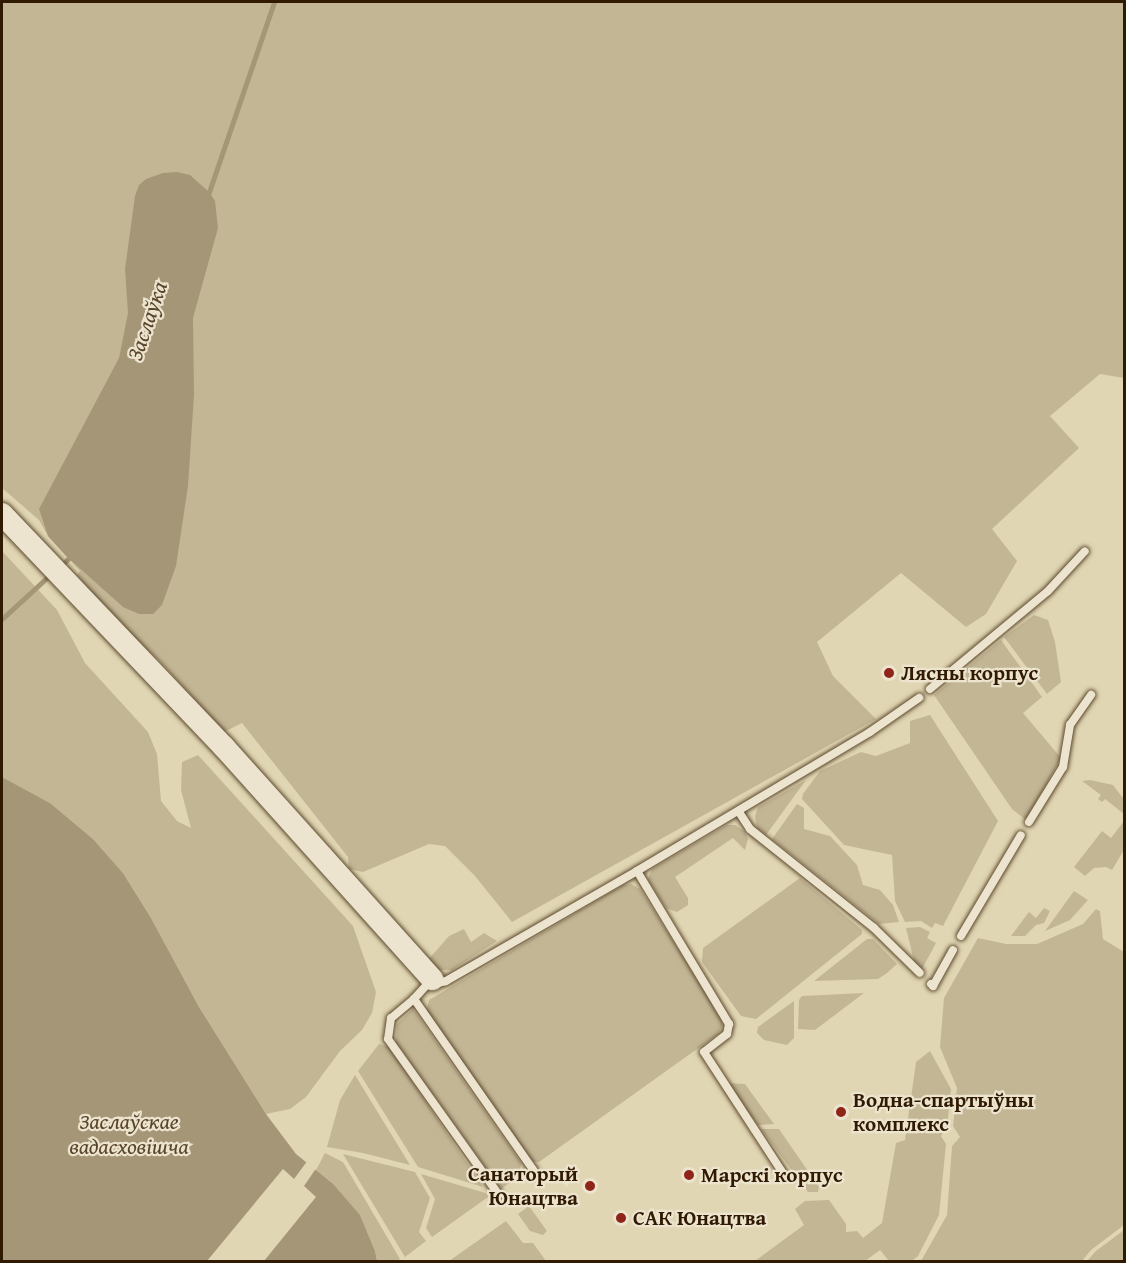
<!DOCTYPE html>
<meta charset="utf-8">
<style>
body{margin:0}
#map{position:relative;width:1126px;height:1263px;overflow:hidden;background:#e1d6b3;font-family:"Gentium Book Plus",serif}
div>[style]{position:absolute}
.green>*{inset:0;background:#c3b695}
.water>*{inset:0;background:#a59677}
.pier>*{inset:0;background:#e1d6b3}
.stream>*{height:4.5px;margin:-2.25px;padding:0 2.25px;transform-origin:2.25px;border-radius:2.25px;background:#a59677}
.roads{filter:drop-shadow(0 0 2px #5c492e) drop-shadow(0 0 2px #5c492e)}
.lane>*{height:8px;margin:-4px;padding:0 4px;transform-origin:4px;border-radius:4px;background:#ece4ce}
.secondary>*{height:22px;margin:-11px;padding:0 11px;transform-origin:11px;border-radius:11px;background:#ece4ce}
.dots>*{width:16px;height:16px;translate:-50% -50%;box-sizing:border-box;border:3px solid #ece4ce;border-radius:50%}
span{translate:-50% -50%;white-space:nowrap;text-align:center;line-height:1.15;-webkit-text-stroke:4.5px #ece4ce;paint-order:stroke}
.poi-label{font-size:21px;color:#301a02;font-weight:700}
.left{translate:0 -50%;text-align:left}
.right{translate:-100% -50%;text-align:right}
.water-label{font-size:22px;color:#59452b;font-style:italic}
.frame{position:absolute;inset:0;border:3px solid #301a02;pointer-events:none}
</style>
<div id="map">
<div class="green">
<div style="clip-path:polygon(2px 2px,1124px 2px,1124px 378px,1100px 374px,1050px 416px,1079px 448px,992px 529px,1017px 561px,986px 614px,966px 627px,901px 573px,817px 642px,833px 676px,876px 719px,512px 922px,475px 876px,445px 846px,429px 844px,363px 872px,349px 869px,348px 857px,242px 723px,224px 732px,158px 659px,111px 618px,77px 575px,80px 571px,48px 536px,39px 520px,2px 488px)"></div>
<div style="clip-path:polygon(2px 551px,57px 610px,85px 663px,148px 732px,157px 754px,161px 801px,177px 821px,191px 828px,181px 790px,182px 762px,198px 755px,353px 926px,376px 992px,372px 1013px,362px 1030px,340px 1051px,306px 1097px,290px 1109px,266px 1114px,199px 1007px,151px 918px,123px 873px,93px 839px,50px 803px,2px 777px)"></div>
<div style="clip-path:polygon(1034px 615px,1048px 620px,1055px 642px,1061px 682px,1047px 694px,1004px 637px)"></div>
<div style="clip-path:polygon(1001px 640px,1042px 697px,1023px 713px,1061px 758px,1026px 820px,1012px 809px,934px 695px)"></div>
<div style="clip-path:polygon(930px 715px,998px 821px,943px 926px,935px 923px,932px 928px,921px 921px,905px 922px,895px 901px,892px 855px,844px 845px,802px 799px,803px 794px,820px 771px,861px 752px,876px 756px,910px 743px,910px 721px)"></div>
<div style="clip-path:polygon(806px 780px,766px 835px,757px 828px,755px 816px,758px 807px)"></div>
<div style="clip-path:polygon(1090px 780px,1113px 785px,1123px 798px,1124px 814px,1105px 799px,1102px 802px,1098px 799px,1101px 795px,1082px 781px)"></div>
<div style="clip-path:polygon(797px 804px,804px 808px,804px 829px,830px 836px,857px 865px,863px 885px,880px 890px,893px 905px,899px 922px,879px 924px,772px 839px)"></div>
<div style="clip-path:polygon(1124px 821px,1124px 850px,1112px 870px,1106px 867px,1094px 868px,1085px 876px,1074px 867px,1102px 831px,1111px 838px)"></div>
<div style="clip-path:polygon(727px 825px,735px 825px,745px 832px,748px 839px,745px 850px,733px 838px,675px 877px,688px 898px,688px 905px,677px 912px,666px 908px,648px 879px,652px 869px)"></div>
<div style="clip-path:polygon(800px 878px,862px 930px,862px 934px,756px 1019px,741px 1016px,702px 962px,703px 948px)"></div>
<div style="clip-path:polygon(631px 884px,640px 889px,722px 1018px,722px 1026px,718px 1034px,539px 1162px,531px 1162px,426px 1014px,429px 1000px,623px 885px)"></div>
<div style="clip-path:polygon(1074px 891px,1088px 900px,1070px 920px,1045px 931px)"></div>
<div style="clip-path:polygon(1044px 908px,1050px 911px,1044px 923px,1036px 925px,1025px 936px,1011px 936px,1029px 912px,1036px 918px)"></div>
<div style="clip-path:polygon(1096px 909px,1100px 911px,1103px 939px,1124px 952px,1124px 1225px,1091px 1250px,1082px 1261px,921px 1261px,947px 1215px,952px 1146px,960px 1137px,953px 1126px,957px 1088px,940px 1047px,944px 998px,978px 938px,1006px 944px,1037px 944px,1083px 924px)"></div>
<div style="clip-path:polygon(920px 927px,930px 932px,927px 938px,936px 943px,922px 969px,914px 961px,906px 928px)"></div>
<div style="clip-path:polygon(464px 929px,471px 942px,484px 933px,497px 941px,452px 970px,437px 970px,428px 960px,449px 936px)"></div>
<div style="clip-path:polygon(867px 939px,873px 939px,897px 964px,887px 973px,878px 979px,814px 981px)"></div>
<div style="clip-path:polygon(864px 993px,815px 1030px,798px 1029px,799px 1000px,802px 996px)"></div>
<div style="clip-path:polygon(794px 1001px,794px 1038px,787px 1045px,764px 1040px,757px 1033px,758px 1027px)"></div>
<div style="clip-path:polygon(413px 1009px,521px 1163px,519px 1176px,501px 1189px,396px 1042px,397px 1024px)"></div>
<div style="clip-path:polygon(379px 1044px,389px 1047px,483px 1187px,418px 1167px,358px 1071px)"></div>
<div style="clip-path:polygon(930px 1051px,951px 1089px,947px 1127px,941px 1136px,946px 1144px,939px 1215px,918px 1256px,912px 1261px,889px 1261px,880px 1250px,865px 1261px,755px 1261px,804px 1225px,795px 1209px,805px 1201px,829px 1200px,846px 1224px,846px 1232px,857px 1231px,863px 1238px,882px 1223px,896px 1143px,905px 1140px,916px 1062px)"></div>
<div style="clip-path:polygon(355px 1075px,410px 1165px,363px 1153px,327px 1147px,340px 1100px)"></div>
<div style="clip-path:polygon(726px 1083px,745px 1084px,774px 1124px,758px 1125px)"></div>
<div style="clip-path:polygon(761px 1129px,779px 1129px,819px 1187px,818px 1192px,808px 1192px)"></div>
<div style="clip-path:polygon(325px 1153px,343px 1162px,400px 1259px,396px 1261px,377px 1261px,375px 1251px,360px 1215px,316px 1170px)"></div>
<div style="clip-path:polygon(343px 1154px,415px 1172px,430px 1198px,419px 1232px,426px 1241px,405px 1257px)"></div>
<div style="clip-path:polygon(421px 1174px,489px 1194px,488px 1197px,432px 1237px,426px 1228px,435px 1199px)"></div>
<div style="clip-path:polygon(529px 1206px,547px 1231px,543px 1235px,530px 1231px,518px 1214px)"></div>
<div style="clip-path:polygon(506px 1221px,523px 1243px,533px 1243px,546px 1261px,449px 1261px)"></div>
<div style="clip-path:polygon(1124px 1230px,1124px 1261px,1087px 1261px,1096px 1251px)"></div>
</div>
<div class="water">
<div style="clip-path:polygon(177px 172px,190px 175px,209px 192px,215px 201px,218px 228px,193px 318px,194px 395px,188px 486px,176px 566px,162px 605px,153px 614px,139px 614px,123px 607px,66px 556px,48px 536px,39px 509px,119px 358px,128px 313px,125px 269px,135px 196px,139px 185px,146px 179px,163px 173px)"></div>
<div style="clip-path:polygon(2px 777px,50px 803px,93px 839px,123px 873px,151px 918px,199px 1007px,266px 1114px,296px 1154px,333px 1184px,360px 1215px,375px 1251px,377px 1261px,2px 1261px)"></div>
</div>
<div class="pier">
<div style="clip-path:polygon(308px 1160px,317px 1167px,304px 1186px,316px 1197px,264px 1261px,207px 1261px,283px 1169px,294px 1179px)"></div>
</div>
<div class="stream">
<div style="left:207px;top:198px;width:207px;rotate:-71.1deg"></div>
<div style="left:60px;top:567px;width:18px;rotate:-45deg"></div>
<div style="left:2px;top:619px;width:67px;rotate:-42.6deg"></div>
</div>
<div class="roads">
<div class="lane">
<div style="left:930px;top:689px;width:153px;rotate:-39.7deg"></div>
<div style="left:1048px;top:591px;width:54px;rotate:-47.2deg"></div>
<div style="left:739px;top:812px;width:20px;rotate:57deg"></div>
<div style="left:750px;top:829px;width:159px;rotate:38.6deg"></div>
<div style="left:874px;top:928px;width:64px;rotate:44.4deg"></div>
<div style="left:1029px;top:822px;width:65px;rotate:-58.3deg"></div>
<div style="left:1063px;top:767px;width:43px;rotate:-80.5deg"></div>
<div style="left:1070px;top:725px;width:37px;rotate:-55deg"></div>
<div style="left:637px;top:871px;width:179px;rotate:59deg"></div>
<div style="left:729px;top:1024px;width:10px;rotate:101deg"></div>
<div style="left:727px;top:1034px;width:29px;rotate:142deg"></div>
<div style="left:704px;top:1052px;width:145px;rotate:56.9deg"></div>
<div style="left:961px;top:936px;width:117px;rotate:-59.3deg"></div>
<div style="left:931px;top:984px;width:3px;rotate:45deg"></div>
<div style="left:933px;top:986px;width:41px;rotate:-60.9deg"></div>
<div style="left:414px;top:999px;width:30px;rotate:140deg"></div>
<div style="left:391px;top:1018px;width:21px;rotate:98deg"></div>
<div style="left:388px;top:1039px;width:191px;rotate:54.6deg"></div>
<div style="left:534px;top:1171px;width:210px;rotate:-124.9deg"></div>
<div style="left:414px;top:999px;width:27px;rotate:-48deg"></div>
<div style="left:432px;top:979px;width:7px;rotate:34deg"></div>
<div style="left:438px;top:983px;width:8px;rotate:-14deg"></div>
<div style="left:446px;top:981px;width:220px;rotate:-29.9deg"></div>
<div style="left:637px;top:871px;width:271px;rotate:-30.8deg"></div>
<div style="left:870px;top:732px;width:60px;rotate:-34.8deg"></div>
</div>
<div class="secondary">
<div style="left:2px;top:514px;width:322px;rotate:46.4deg"></div>
<div style="left:224px;top:747px;width:312px;rotate:48.1deg"></div>
</div>
</div>
<div class="dots">
<div style="left:889px;top:673px;background:#8f2418"></div>
<div style="left:841px;top:1112px;background:#8f2418"></div>
<div style="left:689px;top:1175px;background:#8f2418"></div>
<div style="left:590px;top:1186px;background:#8f2418"></div>
<div style="left:621px;top:1218px;background:#8f2418"></div>
</div>
<div class="poi-label">
<span class="left" style="left:901px;top:673px">Лясны корпус</span>
<span class="left" style="left:853px;top:1112px">Водна-спартыўны<br>комплекс</span>
<span class="right" style="left:578px;top:1186px">Санаторый<br>Юнацтва</span>
<span class="left" style="left:701px;top:1175px">Марскі корпус</span>
<span class="left" style="left:633px;top:1218px">САК Юнацтва</span>
</div>
<div class="water-label">
<span style="left:147px;top:321px;rotate:-71deg">Заслаўка</span>
<span style="left:129px;top:1134px">Заслаўскае<br>вадасховішча</span>
</div>
<div class="frame"></div>
</div>
